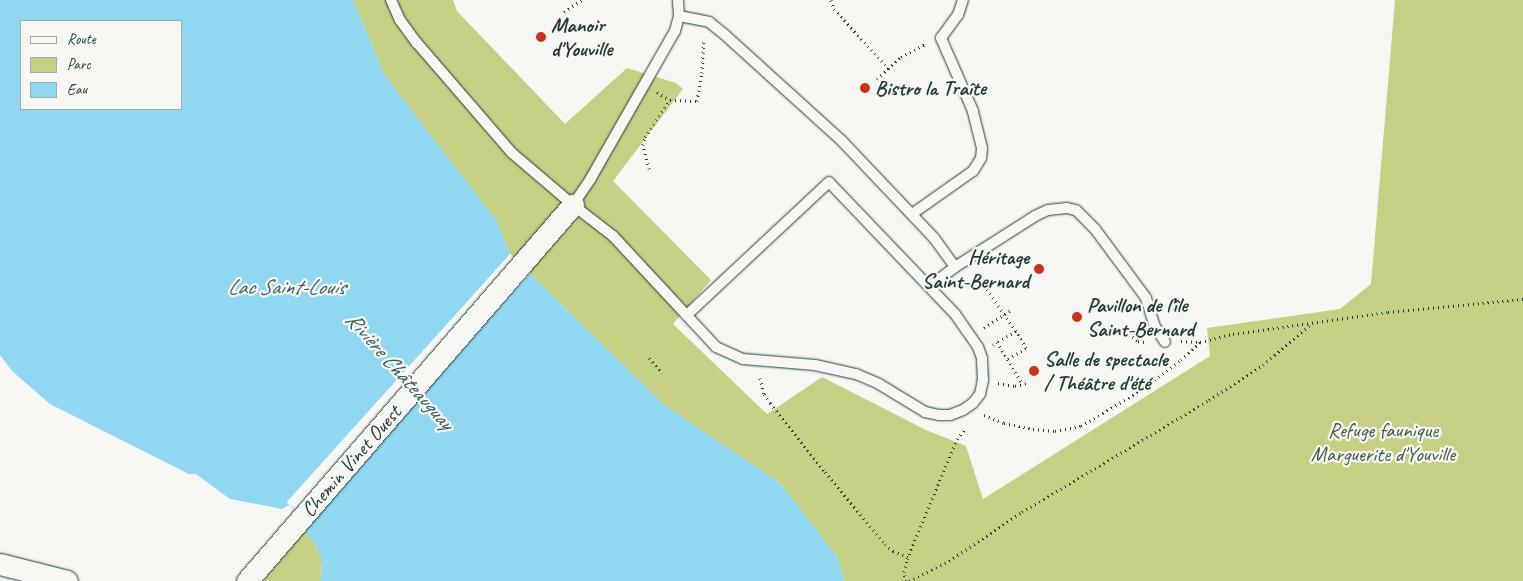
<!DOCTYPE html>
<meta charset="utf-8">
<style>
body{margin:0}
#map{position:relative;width:1523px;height:581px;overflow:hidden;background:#f6f6f2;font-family:Caveat,sans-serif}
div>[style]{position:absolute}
.green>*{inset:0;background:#c5d084}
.water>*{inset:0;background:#90d7f2}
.pier>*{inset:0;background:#f6f6f2;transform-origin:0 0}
.path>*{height:3px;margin-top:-1.5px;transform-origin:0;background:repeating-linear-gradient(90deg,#1f3d34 0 1px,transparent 0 5px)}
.roads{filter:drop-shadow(0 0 1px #1f3d34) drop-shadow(0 0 1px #1f3d34)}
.service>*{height:10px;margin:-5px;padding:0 5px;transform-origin:5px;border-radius:5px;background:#f6f6f2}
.minor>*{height:21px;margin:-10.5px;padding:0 10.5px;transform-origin:10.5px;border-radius:10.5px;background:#f6f6f2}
.dots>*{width:14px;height:14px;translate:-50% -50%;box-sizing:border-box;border:2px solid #f6f6f2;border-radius:50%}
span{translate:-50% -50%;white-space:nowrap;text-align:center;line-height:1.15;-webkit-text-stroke:4.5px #f6f6f2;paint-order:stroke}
.poi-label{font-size:21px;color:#1f3d34;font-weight:700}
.left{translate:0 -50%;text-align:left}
.right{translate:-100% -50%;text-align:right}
.park-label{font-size:21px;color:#405a44}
.street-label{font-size:21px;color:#1f3d34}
.water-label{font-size:22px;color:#365c5a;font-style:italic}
.legend{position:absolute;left:20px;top:20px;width:162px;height:90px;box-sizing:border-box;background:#f6f6f2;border:1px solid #a0aca6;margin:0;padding:6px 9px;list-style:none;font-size:15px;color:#1f3d34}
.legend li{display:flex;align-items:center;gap:10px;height:25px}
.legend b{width:25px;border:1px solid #a0aca6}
</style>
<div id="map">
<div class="green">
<div style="clip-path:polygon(353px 0,453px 0,457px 11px,565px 124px,627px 68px,676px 83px,683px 89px,613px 181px,711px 280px,673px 324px,767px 414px,822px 377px,926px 430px,966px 446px,983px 499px,1210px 356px,1207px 328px,1340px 309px,1371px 284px,1395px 0,1523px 0,1523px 581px,844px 581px,838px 558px,780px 483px,664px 405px,510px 254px,496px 220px,385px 76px)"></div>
<div style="clip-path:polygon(304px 532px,312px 539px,322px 560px,321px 581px,263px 581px)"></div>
</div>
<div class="water">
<div style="clip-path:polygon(evenodd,0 0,353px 0,385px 76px,496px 220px,510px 254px,664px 405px,780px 483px,838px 558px,844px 581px,321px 581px,322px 560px,312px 539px,304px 532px,310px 524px,289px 505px,282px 509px,230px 499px,196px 474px,189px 474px,50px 404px,12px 371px,0 355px,0 0,21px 21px,181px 21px,181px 109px,21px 109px,21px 21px)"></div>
</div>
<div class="pier">
<div style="left:510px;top:254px;width:28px;height:334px;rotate:42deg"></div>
</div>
<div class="path">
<div style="left:831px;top:0;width:9px;rotate:72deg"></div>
<div style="left:834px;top:9px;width:81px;rotate:47.5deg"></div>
<div style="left:564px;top:12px;width:22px;rotate:-34deg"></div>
<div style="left:877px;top:79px;width:33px;rotate:-43deg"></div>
<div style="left:901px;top:57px;width:30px;rotate:-28deg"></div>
<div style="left:657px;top:92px;width:15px;rotate:32deg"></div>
<div style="left:649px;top:169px;width:25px;rotate:-104deg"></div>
<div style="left:643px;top:145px;width:8px;rotate:-76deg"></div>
<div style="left:645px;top:137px;width:45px;rotate:-56deg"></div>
<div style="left:670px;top:100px;width:27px;rotate:2deg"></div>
<div style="left:697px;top:101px;width:28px;rotate:-80deg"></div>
<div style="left:702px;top:73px;width:34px;rotate:-87deg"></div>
<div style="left:975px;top:273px;width:71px;rotate:54.7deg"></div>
<div style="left:1016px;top:331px;width:22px;rotate:150deg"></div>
<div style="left:984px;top:328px;width:34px;rotate:-34deg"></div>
<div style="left:1129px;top:333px;width:12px;rotate:42deg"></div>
<div style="left:1138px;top:341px;width:7px;rotate:8deg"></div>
<div style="left:1181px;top:341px;width:19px;rotate:3deg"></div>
<div style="left:1200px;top:342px;width:34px;rotate:-14deg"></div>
<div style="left:1233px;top:334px;width:157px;rotate:-8.1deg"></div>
<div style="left:1388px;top:312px;width:136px;rotate:-5.5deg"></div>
<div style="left:993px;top:345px;width:5px;rotate:-37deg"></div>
<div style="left:997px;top:342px;width:50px;rotate:58.8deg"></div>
<div style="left:649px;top:358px;width:20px;rotate:49deg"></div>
<div style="left:1008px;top:359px;width:21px;rotate:-31deg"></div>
<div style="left:1026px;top:348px;width:20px;rotate:-120deg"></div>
<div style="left:760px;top:378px;width:16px;rotate:76deg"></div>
<div style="left:764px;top:394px;width:11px;rotate:56deg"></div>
<div style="left:770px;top:403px;width:88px;rotate:51.4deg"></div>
<div style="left:825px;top:472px;width:94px;rotate:50.2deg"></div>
<div style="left:885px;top:544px;width:11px;rotate:41deg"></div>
<div style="left:893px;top:551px;width:16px;rotate:22deg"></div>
<div style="left:998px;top:383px;width:17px;rotate:10deg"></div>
<div style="left:1015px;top:386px;width:12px;rotate:-14deg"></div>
<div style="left:984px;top:415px;width:22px;rotate:22deg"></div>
<div style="left:1004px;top:423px;width:30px;rotate:12deg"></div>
<div style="left:1033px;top:429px;width:22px;rotate:5deg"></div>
<div style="left:1055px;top:431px;width:26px;rotate:-11deg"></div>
<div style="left:1081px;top:426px;width:72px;rotate:-30.8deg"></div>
<div style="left:1143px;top:389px;width:48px;rotate:-37.3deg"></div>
<div style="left:1181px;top:360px;width:26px;rotate:-43deg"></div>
<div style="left:905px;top:581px;width:9px;rotate:-96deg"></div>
<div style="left:904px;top:572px;width:13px;rotate:-77deg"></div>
<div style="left:907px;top:559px;width:130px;rotate:-67.4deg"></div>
<div style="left:957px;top:439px;width:14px;rotate:-51deg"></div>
<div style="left:909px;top:581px;width:45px;rotate:-26.6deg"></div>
<div style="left:949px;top:561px;width:88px;rotate:-33.9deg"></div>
<div style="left:1022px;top:512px;width:218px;rotate:-30.9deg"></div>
<div style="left:1209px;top:400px;width:64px;rotate:-32.9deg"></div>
<div style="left:1263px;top:365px;width:65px;rotate:-40.6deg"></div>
</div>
<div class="roads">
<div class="service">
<div style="left:391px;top:0;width:22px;rotate:66deg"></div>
<div style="left:400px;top:20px;width:29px;rotate:54deg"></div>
<div style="left:417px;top:43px;width:145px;rotate:49.2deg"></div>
<div style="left:512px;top:153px;width:80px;rotate:40.4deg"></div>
<div style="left:573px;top:205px;width:51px;rotate:37.8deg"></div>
<div style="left:613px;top:236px;width:151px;rotate:47.1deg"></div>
<div style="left:716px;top:347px;width:30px;rotate:24deg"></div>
<div style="left:743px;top:359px;width:72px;rotate:4.8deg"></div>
<div style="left:815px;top:365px;width:42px;rotate:12.4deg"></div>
<div style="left:856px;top:374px;width:25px;rotate:23deg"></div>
<div style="left:879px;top:384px;width:54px;rotate:31.3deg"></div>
<div style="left:925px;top:412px;width:14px;rotate:12deg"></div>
<div style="left:939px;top:415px;width:11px"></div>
<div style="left:950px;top:415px;width:14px;rotate:-21deg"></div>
<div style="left:963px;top:410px;width:12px;rotate:-35deg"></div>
<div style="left:973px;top:403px;width:11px;rotate:-52deg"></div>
<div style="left:980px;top:394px;width:14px;rotate:-78deg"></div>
<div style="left:983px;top:380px;width:22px;rotate:-93deg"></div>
<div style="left:982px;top:358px;width:12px;rotate:-110deg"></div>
<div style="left:978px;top:347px;width:40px;rotate:-124.9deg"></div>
<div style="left:955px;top:314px;width:182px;rotate:-133.7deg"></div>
<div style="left:829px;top:182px;width:195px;rotate:136.9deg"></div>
<div style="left:679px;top:16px;width:31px;rotate:11deg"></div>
<div style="left:709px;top:22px;width:19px;rotate:39deg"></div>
<div style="left:724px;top:34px;width:159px;rotate:42.2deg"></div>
<div style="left:842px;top:141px;width:134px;rotate:46.5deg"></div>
<div style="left:934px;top:238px;width:36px;rotate:54deg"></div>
<div style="left:573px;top:205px;width:32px;rotate:-56deg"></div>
<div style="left:591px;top:178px;width:169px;rotate:-60.3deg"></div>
<div style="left:675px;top:31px;width:16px;rotate:-75deg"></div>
<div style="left:679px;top:16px;width:16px;rotate:-94deg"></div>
<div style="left:912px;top:214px;width:75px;rotate:-35.2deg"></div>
<div style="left:973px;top:171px;width:15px;rotate:-58deg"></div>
<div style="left:981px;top:158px;width:10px;rotate:-84deg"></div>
<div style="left:982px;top:148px;width:38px;rotate:-104deg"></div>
<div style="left:973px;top:111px;width:80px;rotate:-113.7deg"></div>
<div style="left:941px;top:38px;width:29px;rotate:-54deg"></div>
<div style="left:958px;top:15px;width:16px;rotate:-72deg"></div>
<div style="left:930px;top:286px;width:31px;rotate:-37deg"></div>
<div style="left:955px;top:267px;width:95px;rotate:-32.5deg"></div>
<div style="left:1035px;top:216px;width:14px;rotate:-25deg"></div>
<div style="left:1048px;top:210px;width:19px;rotate:-6deg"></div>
<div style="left:1067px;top:208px;width:9px;rotate:13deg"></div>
<div style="left:1076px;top:210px;width:27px;rotate:45deg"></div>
<div style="left:1095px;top:229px;width:86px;rotate:53.5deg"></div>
<div style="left:1146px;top:298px;width:28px;rotate:73deg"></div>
<div style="left:1154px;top:325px;width:20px;rotate:57deg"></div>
</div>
<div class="minor">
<div style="left:0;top:564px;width:69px;rotate:14.2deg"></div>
<div style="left:247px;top:581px;width:498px;rotate:-49.1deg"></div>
</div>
</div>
<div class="dots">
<div style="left:541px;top:37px;background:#c8321e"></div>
<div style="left:865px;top:88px;background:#c8321e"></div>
<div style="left:1039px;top:269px;background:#c8321e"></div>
<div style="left:1077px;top:317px;background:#c8321e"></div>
<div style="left:1034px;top:371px;background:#c8321e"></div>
</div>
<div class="poi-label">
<span class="left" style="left:551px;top:37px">Manoir<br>d'Youville</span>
<span class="left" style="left:875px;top:88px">Bistro la Traîte</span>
<span class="right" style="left:1029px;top:269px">Héritage<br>Saint-Bernard</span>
<span class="left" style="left:1087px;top:317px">Pavillon de l’île<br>Saint-Bernard</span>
<span class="left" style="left:1044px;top:371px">Salle de spectacle<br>/ Théâtre d'été</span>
</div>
<div class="park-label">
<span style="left:1383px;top:442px">Refuge faunique<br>Marguerite d'Youville</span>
</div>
<div class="street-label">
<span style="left:351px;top:461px;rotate:-49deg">Chemin Vinet Ouest</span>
</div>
<div class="water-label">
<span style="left:286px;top:288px">Lac Saint-Louis</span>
<span style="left:399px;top:371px;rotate:48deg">Rivière Châteauguay</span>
</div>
<ul class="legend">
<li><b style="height:6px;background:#f6f6f2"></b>Route</li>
<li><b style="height:14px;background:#c5d084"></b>Parc</li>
<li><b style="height:14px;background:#90d7f2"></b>Eau</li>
</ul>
</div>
